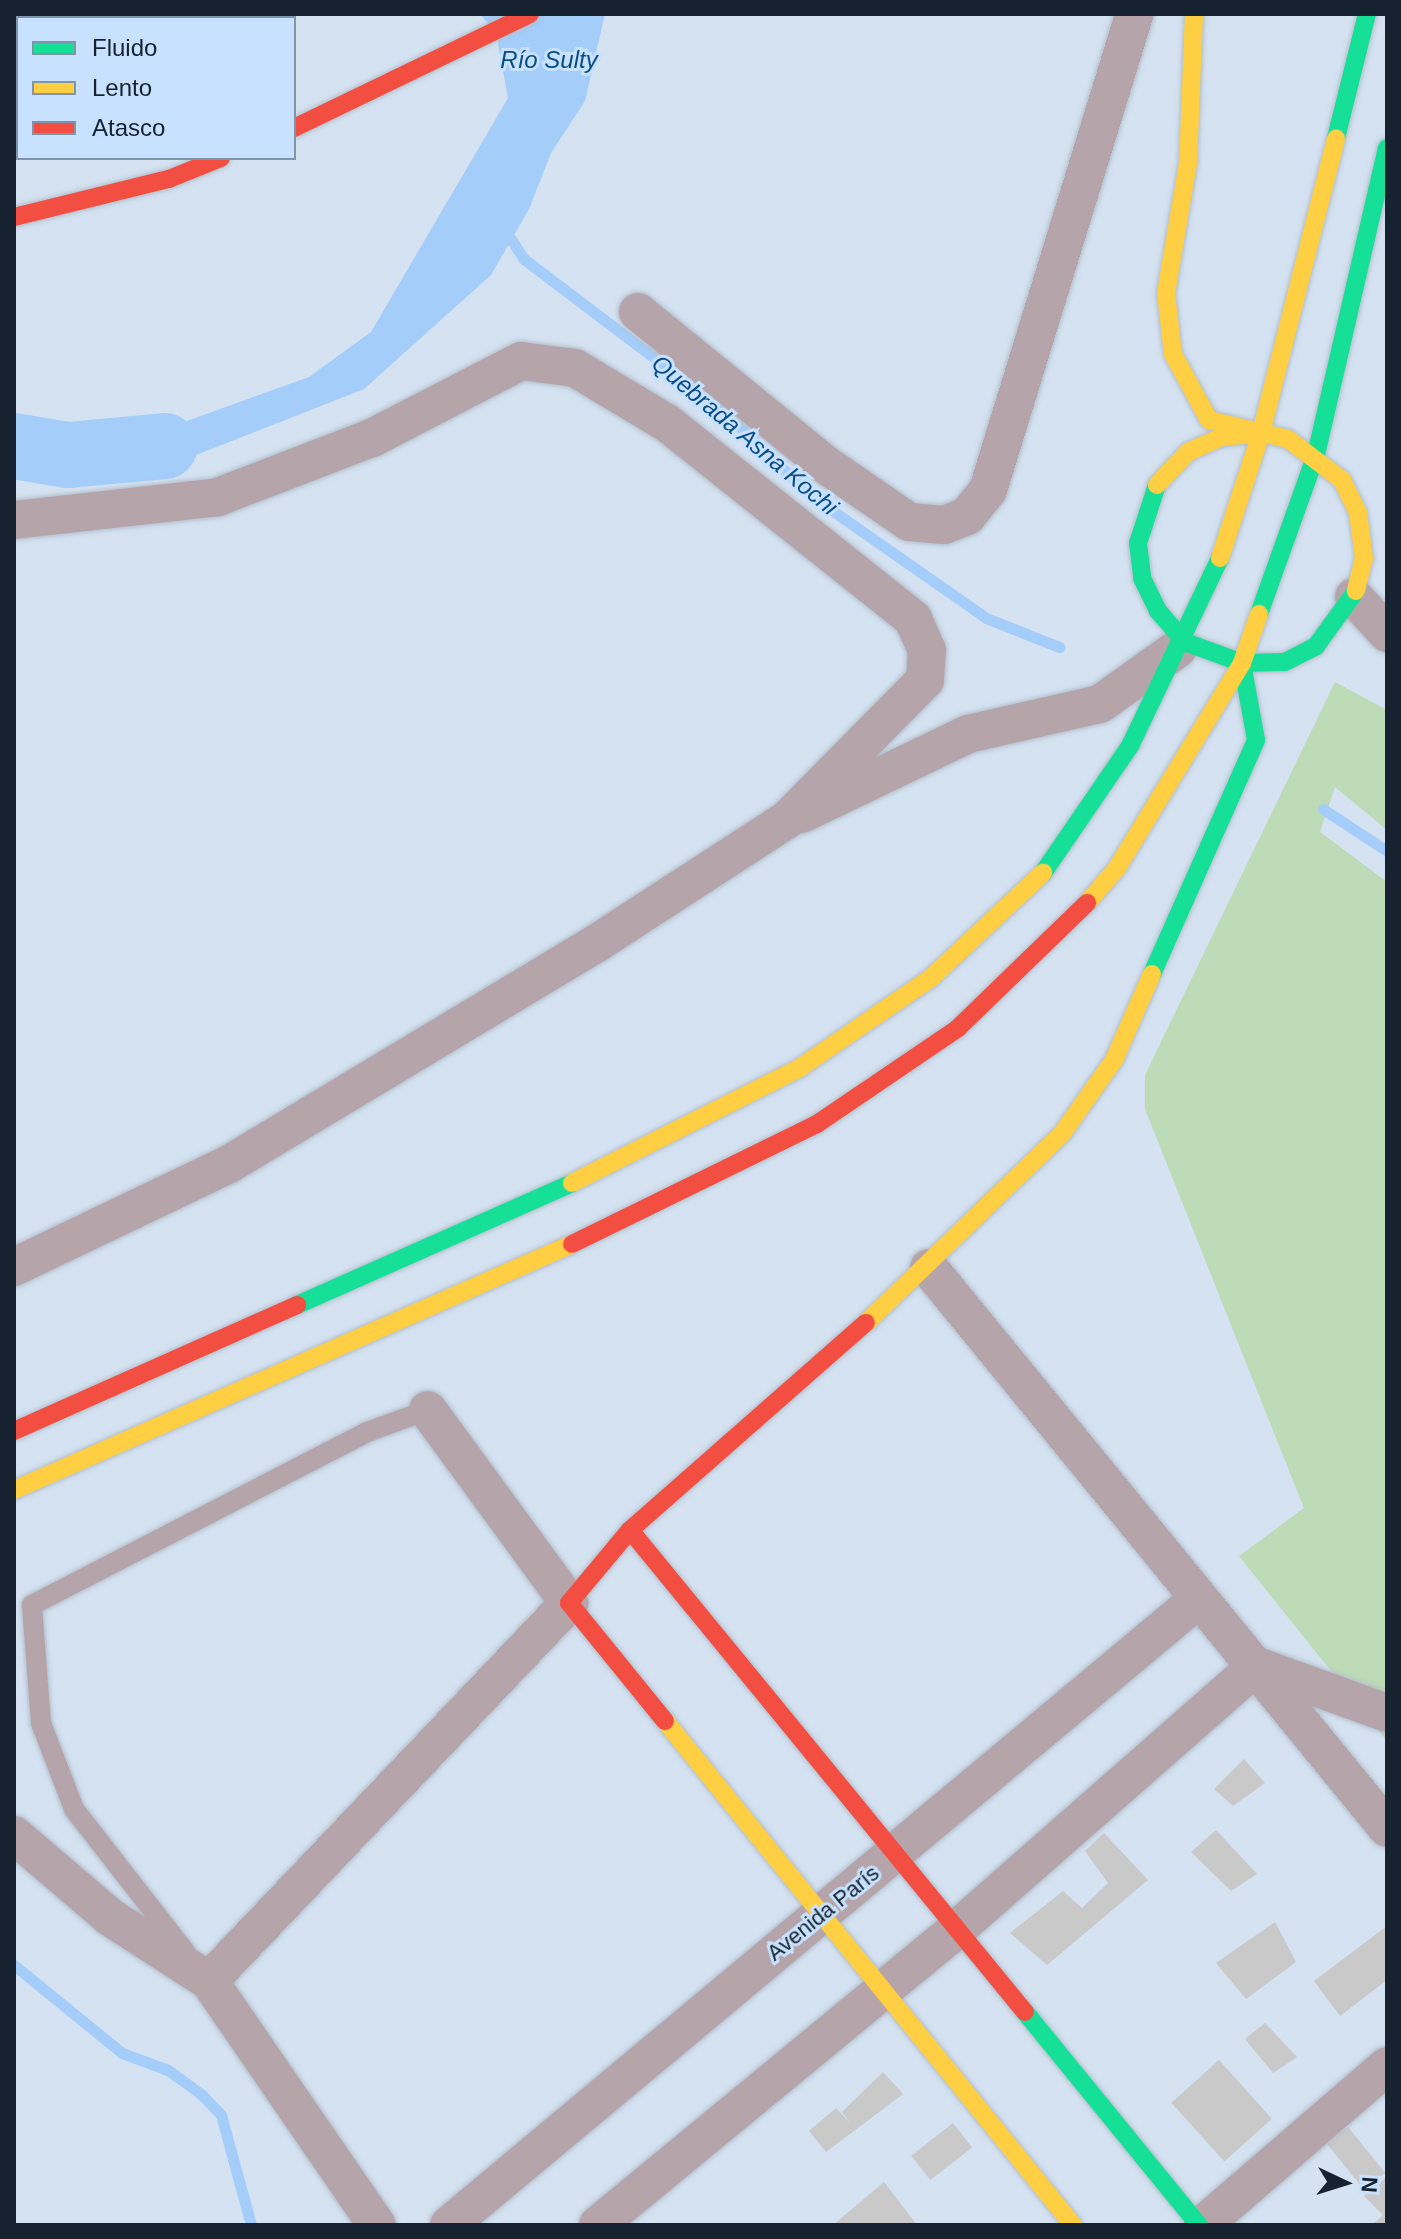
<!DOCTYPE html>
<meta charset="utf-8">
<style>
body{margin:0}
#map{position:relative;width:1401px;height:2239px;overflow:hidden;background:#d4e2f1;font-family:Helvetica,sans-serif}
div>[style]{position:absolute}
.green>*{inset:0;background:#bddbb6}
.water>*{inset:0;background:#a4cdf9}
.stream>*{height:11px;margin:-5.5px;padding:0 5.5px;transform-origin:5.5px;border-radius:5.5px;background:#a4cdf9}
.river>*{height:66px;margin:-33px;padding:0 33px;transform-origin:33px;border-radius:33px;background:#a4cdf9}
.building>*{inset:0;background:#c9c9c9;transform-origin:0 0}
.roads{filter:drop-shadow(0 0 2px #b4bfcc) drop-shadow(0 0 2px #b4bfcc)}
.lane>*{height:20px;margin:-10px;padding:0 10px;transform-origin:10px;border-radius:10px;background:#b5a5ab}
.street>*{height:38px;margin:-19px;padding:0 19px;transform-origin:19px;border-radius:19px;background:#b5a5ab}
.fast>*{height:18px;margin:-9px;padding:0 9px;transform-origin:9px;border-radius:9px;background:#16e098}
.slow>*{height:18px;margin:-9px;padding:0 9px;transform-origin:9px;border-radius:9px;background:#ffcf43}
.jam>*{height:18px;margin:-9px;padding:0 9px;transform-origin:9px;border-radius:9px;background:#f24e42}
span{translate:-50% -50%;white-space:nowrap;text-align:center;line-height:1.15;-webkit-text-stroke:6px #c7e1fe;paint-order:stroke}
.street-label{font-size:22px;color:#16222f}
.water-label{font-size:24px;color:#084d88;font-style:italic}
.frame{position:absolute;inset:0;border:16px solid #16222f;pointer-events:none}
.legend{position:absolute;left:16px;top:16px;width:280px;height:144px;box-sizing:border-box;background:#c7e1fe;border:2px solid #8095ab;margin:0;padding:10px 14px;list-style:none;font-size:24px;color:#16222f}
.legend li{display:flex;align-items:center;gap:16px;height:40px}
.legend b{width:40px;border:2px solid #8095ab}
.north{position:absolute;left:1305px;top:2143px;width:80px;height:80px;-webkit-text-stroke:6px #c7e1fe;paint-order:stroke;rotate:94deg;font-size:22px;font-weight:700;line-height:32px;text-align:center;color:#16222f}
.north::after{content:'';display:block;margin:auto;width:28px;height:36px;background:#16222f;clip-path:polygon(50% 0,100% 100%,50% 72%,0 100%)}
</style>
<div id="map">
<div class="green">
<div style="clip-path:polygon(1335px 682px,1387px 710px,1387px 830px,1335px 787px,1320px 832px,1387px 882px,1387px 1741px,1239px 1556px,1304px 1508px,1145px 1109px,1145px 1075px)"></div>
</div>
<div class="water">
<div style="clip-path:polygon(480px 14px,605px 14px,585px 101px,551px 153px,529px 209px,491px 275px,364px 389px,196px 455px,77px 475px,77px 422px,187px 421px,309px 377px,371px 332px,508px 98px,496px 33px)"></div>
</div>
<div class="stream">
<div style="left:505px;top:230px;width:35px;rotate:57deg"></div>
<div style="left:524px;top:259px;width:245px;rotate:37.2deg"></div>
<div style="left:719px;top:407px;width:127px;rotate:44deg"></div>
<div style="left:810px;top:495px;width:215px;rotate:34.9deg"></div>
<div style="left:986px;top:618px;width:79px;rotate:21.7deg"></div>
<div style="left:1323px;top:809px;width:77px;rotate:33.3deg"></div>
<div style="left:14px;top:1965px;width:139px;rotate:39.2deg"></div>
<div style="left:122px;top:2053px;width:49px;rotate:20.3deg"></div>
<div style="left:168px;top:2070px;width:41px;rotate:36deg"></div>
<div style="left:201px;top:2094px;width:29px;rotate:46deg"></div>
<div style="left:221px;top:2115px;width:114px;rotate:74.7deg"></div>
</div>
<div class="river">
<div style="left:14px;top:446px;width:55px;rotate:9.5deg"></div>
<div style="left:68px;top:455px;width:97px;rotate:-5.3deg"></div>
</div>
<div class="building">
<div style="clip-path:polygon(14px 14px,73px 14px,75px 18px,18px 18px,14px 39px)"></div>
<div style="clip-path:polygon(1244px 1759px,1265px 1783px,1233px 1806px,1214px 1789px)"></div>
<div style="clip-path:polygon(1216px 1830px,1257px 1874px,1231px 1891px,1191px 1852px)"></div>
<div style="clip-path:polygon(1104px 1833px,1148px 1880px,1047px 1965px,1010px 1933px,1063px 1891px,1082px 1908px,1108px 1883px,1085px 1851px)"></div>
<div style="clip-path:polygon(1275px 1922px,1296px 1962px,1246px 1999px,1216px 1963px)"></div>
<div style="clip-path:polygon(1387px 1926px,1387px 1980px,1340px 2016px,1314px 1981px)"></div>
<div style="clip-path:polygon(1265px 2023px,1297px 2057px,1273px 2073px,1245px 2039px)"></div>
<div style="left:1219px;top:2060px;width:79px;height:64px;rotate:48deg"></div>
<div style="clip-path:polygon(883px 2072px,903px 2094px,826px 2152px,809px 2131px,836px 2108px,851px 2124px,842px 2112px)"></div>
<div style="left:953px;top:2123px;width:31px;height:53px;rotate:52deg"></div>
<div style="left:1348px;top:2127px;width:59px;height:27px;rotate:51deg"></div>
<div style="clip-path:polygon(1387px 2177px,1387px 2225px,1372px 2225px,1383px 2215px,1364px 2196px)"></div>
<div style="clip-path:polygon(884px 2182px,917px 2225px,833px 2225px)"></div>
</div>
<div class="roads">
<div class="lane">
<div style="left:186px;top:1953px;width:182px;rotate:-127.9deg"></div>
<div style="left:74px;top:1809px;width:92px;rotate:-111deg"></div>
<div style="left:41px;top:1723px;width:118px;rotate:-94.4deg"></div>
<div style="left:32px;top:1605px;width:377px;rotate:-27.3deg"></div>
<div style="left:367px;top:1432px;width:65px;rotate:-19.8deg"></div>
</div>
<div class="street">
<div style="left:638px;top:312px;width:246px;rotate:39.1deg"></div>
<div style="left:829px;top:467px;width:97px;rotate:34.5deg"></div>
<div style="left:909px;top:522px;width:35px;rotate:5deg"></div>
<div style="left:944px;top:525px;width:25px;rotate:-21deg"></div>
<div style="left:967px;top:516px;width:33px;rotate:-51deg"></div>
<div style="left:988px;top:490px;width:498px;rotate:-72.9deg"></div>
<div style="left:14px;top:520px;width:205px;rotate:-6.4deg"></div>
<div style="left:218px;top:497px;width:165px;rotate:-21deg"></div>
<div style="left:372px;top:438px;width:168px;rotate:-27.3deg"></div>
<div style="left:521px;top:361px;width:54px;rotate:7.4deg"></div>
<div style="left:575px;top:368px;width:107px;rotate:30.9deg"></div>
<div style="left:667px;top:423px;width:315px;rotate:38.5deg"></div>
<div style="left:913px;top:619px;width:34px;rotate:66deg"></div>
<div style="left:927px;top:650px;width:30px;rotate:94deg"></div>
<div style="left:925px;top:680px;width:195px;rotate:134.6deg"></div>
<div style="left:788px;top:819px;width:228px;rotate:147deg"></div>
<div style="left:597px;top:943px;width:431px;rotate:149deg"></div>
<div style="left:227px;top:1165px;width:236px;rotate:154.4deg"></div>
<div style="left:1354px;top:597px;width:49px;rotate:47.5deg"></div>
<div style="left:802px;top:814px;width:184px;rotate:-25.7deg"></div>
<div style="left:968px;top:734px;width:135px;rotate:-12.8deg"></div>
<div style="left:1100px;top:704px;width:95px;rotate:-35.5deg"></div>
<div style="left:929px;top:1268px;width:723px;rotate:50.72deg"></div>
<div style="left:14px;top:1835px;width:126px;rotate:40.5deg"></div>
<div style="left:110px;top:1917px;width:118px;rotate:32.9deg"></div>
<div style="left:209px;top:1981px;width:296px;rotate:55.5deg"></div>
<div style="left:209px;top:1981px;width:522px;rotate:-46.4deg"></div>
<div style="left:569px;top:1603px;width:239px;rotate:-126.2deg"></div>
<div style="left:449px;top:2225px;width:973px;rotate:-39.87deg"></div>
<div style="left:598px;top:2225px;width:464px;rotate:-39.5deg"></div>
<div style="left:956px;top:1930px;width:400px;rotate:-41.3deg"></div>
<div style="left:1257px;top:1666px;width:138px;rotate:19.9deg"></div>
<div style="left:1203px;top:2225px;width:243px;rotate:-40.8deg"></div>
</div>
<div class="fast">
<div style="left:1336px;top:138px;width:128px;rotate:-76deg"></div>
<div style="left:1157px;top:485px;width:61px;rotate:108.1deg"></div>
<div style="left:1138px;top:543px;width:35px;rotate:83deg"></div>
<div style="left:1142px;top:578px;width:37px;rotate:64deg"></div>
<div style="left:1158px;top:611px;width:41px;rotate:48.9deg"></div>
<div style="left:1185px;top:642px;width:61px;rotate:20.2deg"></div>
<div style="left:1242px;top:663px;width:43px;rotate:-1.3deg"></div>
<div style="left:1285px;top:662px;width:35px;rotate:-27deg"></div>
<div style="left:1316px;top:646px;width:68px;rotate:-54deg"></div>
<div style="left:1259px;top:614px;width:169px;rotate:-70.3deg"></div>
<div style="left:1316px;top:455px;width:315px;rotate:-77deg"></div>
<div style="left:1043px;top:873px;width:154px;rotate:-55.6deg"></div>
<div style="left:1130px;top:746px;width:208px;rotate:-64.4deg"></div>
<div style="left:1152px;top:974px;width:256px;rotate:-66deg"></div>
<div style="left:1256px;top:740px;width:78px;rotate:-100.3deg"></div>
<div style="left:297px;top:1305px;width:301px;rotate:-23.9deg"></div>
<div style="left:1025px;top:2012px;width:275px;rotate:50.8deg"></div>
</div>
<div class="slow">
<div style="left:1194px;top:14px;width:149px;rotate:92.3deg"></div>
<div style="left:1188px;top:163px;width:132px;rotate:99.6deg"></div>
<div style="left:1166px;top:293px;width:61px;rotate:83.5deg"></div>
<div style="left:1173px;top:354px;width:75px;rotate:61.4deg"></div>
<div style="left:1209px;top:420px;width:81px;rotate:13.5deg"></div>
<div style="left:1288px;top:439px;width:68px;rotate:37.2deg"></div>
<div style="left:1342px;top:480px;width:37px;rotate:64deg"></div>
<div style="left:1358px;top:513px;width:45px;rotate:82.4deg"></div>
<div style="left:1364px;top:558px;width:34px;rotate:104deg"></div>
<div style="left:1157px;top:485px;width:45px;rotate:-46.8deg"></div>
<div style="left:1188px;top:452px;width:36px;rotate:-24deg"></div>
<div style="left:1221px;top:437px;width:40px;rotate:-5.7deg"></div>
<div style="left:1220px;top:558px;width:132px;rotate:-71.8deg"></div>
<div style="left:1261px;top:433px;width:304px;rotate:-75.7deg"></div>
<div style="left:1087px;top:903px;width:46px;rotate:-49.4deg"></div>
<div style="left:1117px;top:868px;width:240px;rotate:-58.6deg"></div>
<div style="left:1242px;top:663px;width:52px;rotate:-70.9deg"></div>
<div style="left:572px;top:1183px;width:253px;rotate:-26.8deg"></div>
<div style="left:798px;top:1069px;width:161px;rotate:-34.4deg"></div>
<div style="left:931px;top:978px;width:154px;rotate:-43.2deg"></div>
<div style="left:866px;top:1323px;width:271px;rotate:-44deg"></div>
<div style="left:1061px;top:1135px;width:92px;rotate:-54.8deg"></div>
<div style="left:1114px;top:1060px;width:94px;rotate:-66.2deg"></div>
<div style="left:14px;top:1490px;width:610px;rotate:-23.79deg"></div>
<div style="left:665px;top:1721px;width:648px;rotate:51.01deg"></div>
</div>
<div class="jam">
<div style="left:294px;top:128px;width:262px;rotate:-25.8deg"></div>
<div style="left:14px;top:217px;width:160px;rotate:-13.8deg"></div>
<div style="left:169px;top:179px;width:56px;rotate:-22deg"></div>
<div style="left:572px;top:1244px;width:273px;rotate:-26.1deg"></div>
<div style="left:817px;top:1124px;width:171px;rotate:-34.2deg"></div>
<div style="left:958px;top:1028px;width:180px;rotate:-44.1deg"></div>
<div style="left:14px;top:1431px;width:310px;rotate:-24deg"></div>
<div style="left:630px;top:1530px;width:623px;rotate:50.67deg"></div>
<div style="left:665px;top:1721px;width:152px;rotate:-129.1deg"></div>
<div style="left:569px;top:1603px;width:95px;rotate:-50.1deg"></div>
<div style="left:630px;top:1530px;width:314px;rotate:-41.3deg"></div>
</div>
</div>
<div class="street-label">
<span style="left:823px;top:1913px;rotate:-39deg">Avenida París</span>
</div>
<div class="water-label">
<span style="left:549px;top:60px">Río Sulty</span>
<span style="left:745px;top:435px;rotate:40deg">Quebrada Asna Kochi</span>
</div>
<div class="frame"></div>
<ul class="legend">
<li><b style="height:10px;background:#16e098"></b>Fluido</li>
<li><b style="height:10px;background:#ffcf43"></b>Lento</li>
<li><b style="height:10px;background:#f24e42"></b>Atasco</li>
</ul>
<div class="north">N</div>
</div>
